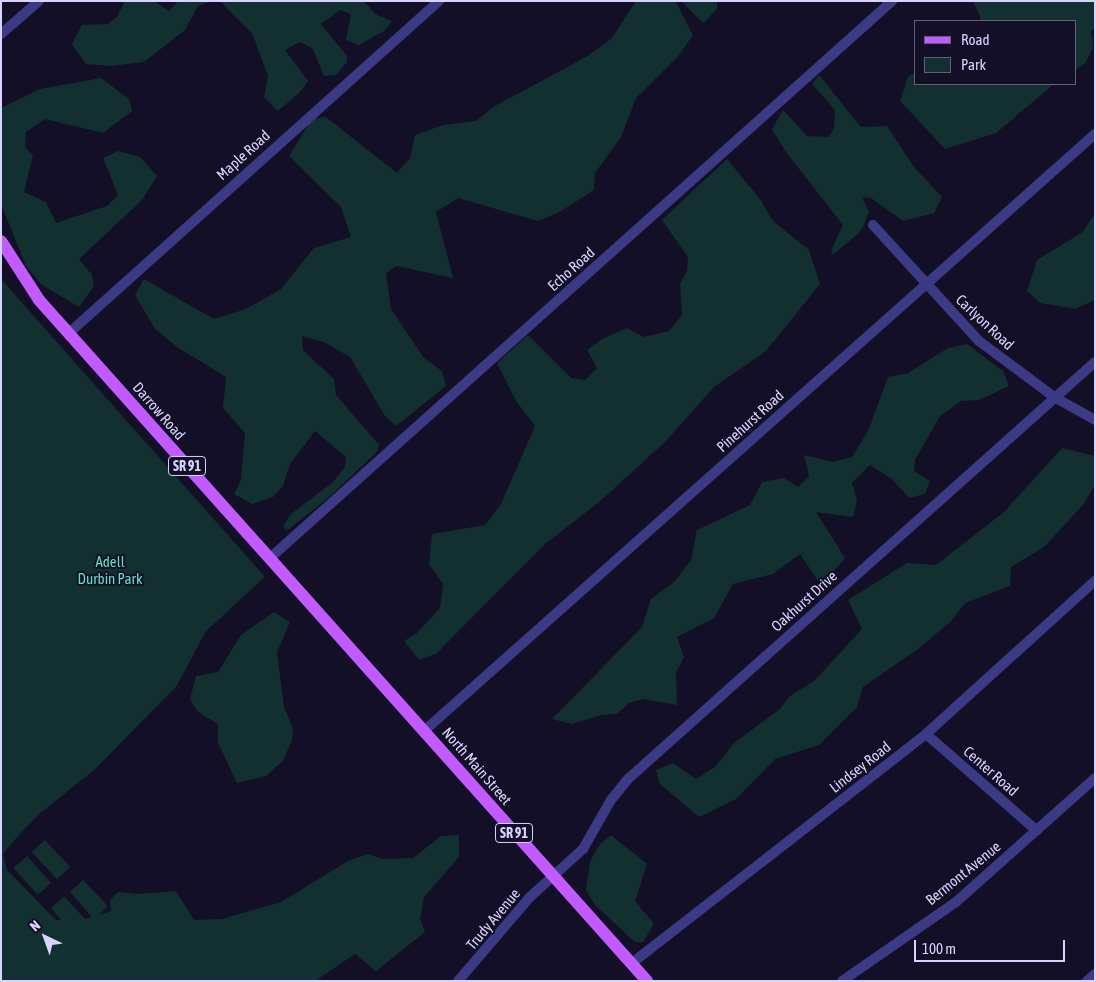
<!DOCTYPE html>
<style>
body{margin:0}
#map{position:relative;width:1096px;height:982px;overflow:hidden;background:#130f26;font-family:"Asap Condensed",sans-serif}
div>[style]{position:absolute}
.green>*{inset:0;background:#12302f;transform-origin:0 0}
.street>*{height:10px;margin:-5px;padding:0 5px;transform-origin:5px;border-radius:5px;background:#3d3a85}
.primary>*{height:12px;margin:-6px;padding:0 6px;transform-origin:6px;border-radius:6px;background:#c25bff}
span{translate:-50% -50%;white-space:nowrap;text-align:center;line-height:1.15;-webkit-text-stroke:4px #130f26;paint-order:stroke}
.shield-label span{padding:1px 4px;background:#130f26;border:1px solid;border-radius:4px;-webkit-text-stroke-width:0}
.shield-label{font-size:14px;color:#d9d4ff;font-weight:700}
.street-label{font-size:15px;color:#d9d4ff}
.park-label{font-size:15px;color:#5fe0c0}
.frame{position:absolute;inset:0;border:2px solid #d9d4ff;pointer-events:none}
.legend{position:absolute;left:914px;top:20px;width:162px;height:65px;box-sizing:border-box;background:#130f26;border:1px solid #625e7d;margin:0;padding:6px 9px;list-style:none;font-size:15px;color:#d9d4ff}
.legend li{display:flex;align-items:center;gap:10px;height:25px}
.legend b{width:25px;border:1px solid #625e7d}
.north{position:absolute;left:20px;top:912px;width:50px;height:50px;-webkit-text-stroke:4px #130f26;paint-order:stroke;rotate:318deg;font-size:14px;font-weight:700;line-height:20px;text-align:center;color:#d9d4ff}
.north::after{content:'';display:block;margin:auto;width:18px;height:22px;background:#d9d4ff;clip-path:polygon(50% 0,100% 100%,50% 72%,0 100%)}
.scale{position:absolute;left:914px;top:940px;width:151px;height:22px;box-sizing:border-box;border:2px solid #d9d4ff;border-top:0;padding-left:6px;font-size:15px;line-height:18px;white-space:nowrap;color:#d9d4ff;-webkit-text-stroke:4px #130f26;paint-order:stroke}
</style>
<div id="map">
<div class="green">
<div style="clip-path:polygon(125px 1px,154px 1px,169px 11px,178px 1px,213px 1px,198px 6px,185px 30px,144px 62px,111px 66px,86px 64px,72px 44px,82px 25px,107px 24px,117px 17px)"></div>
<div style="clip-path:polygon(220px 1px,363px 1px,377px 15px,392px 21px,384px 31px,359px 45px,346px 40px,351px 14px,340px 10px,321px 24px,347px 56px,347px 62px,336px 75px,324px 76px,313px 49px,300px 42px,285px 50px,308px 81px,300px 92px,278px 111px,264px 97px,268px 76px,252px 33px)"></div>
<div style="clip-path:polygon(636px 1px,676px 2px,693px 35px,679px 55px,636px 98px,621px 137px,595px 173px,594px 190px,558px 213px,538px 221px,458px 198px,436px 212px,453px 278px,396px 266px,386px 273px,391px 309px,424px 358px,442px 371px,446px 386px,396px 426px,385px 416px,350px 357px,324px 342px,302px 336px,303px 350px,334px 379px,336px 395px,379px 445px,377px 452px,328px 498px,289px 529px,285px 530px,284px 525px,291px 514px,333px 482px,345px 467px,346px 457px,315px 431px,290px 464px,283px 486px,273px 497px,252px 504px,234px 494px,241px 480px,245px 433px,223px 408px,226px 377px,177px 347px,155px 329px,135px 295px,144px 279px,214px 319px,246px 309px,281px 289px,314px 248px,351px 237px,341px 207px,289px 156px,312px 119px,326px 117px,397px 173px,410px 158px,415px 135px,443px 125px,476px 121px,493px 107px,586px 57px,612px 38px)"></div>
<div style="clip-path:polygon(681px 1px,717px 1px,717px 9px,703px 23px)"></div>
<div style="clip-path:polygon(973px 1px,1095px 1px,1095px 28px,1091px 31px,1093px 47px,1086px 62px,1075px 71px,1075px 21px,979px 21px,981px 19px)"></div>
<div style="clip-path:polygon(915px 72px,915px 84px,1054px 84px,996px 133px,945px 149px,900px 101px,908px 77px)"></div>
<div style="clip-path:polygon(819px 75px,861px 127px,887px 126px,914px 167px,942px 197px,934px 213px,903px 221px,871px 198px,862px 197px,869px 211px,864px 225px,859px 233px,833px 255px,831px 251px,843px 225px,786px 152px,772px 129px,783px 110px,807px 136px,829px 137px,834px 128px,835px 110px,812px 84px)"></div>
<div style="clip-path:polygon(101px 78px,129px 99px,132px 111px,103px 133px,45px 119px,26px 132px,25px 147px,33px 156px,24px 192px,46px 202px,56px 223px,107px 206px,118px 195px,103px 158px,118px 151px,140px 157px,157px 176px,142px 200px,79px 259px,92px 275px,94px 286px,79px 307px,42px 285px,26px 266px,1px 204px,1px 108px,40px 89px)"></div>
<div style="clip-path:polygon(727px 159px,760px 199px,773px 221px,809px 250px,820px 284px,766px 351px,714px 387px,665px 442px,598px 503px,545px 544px,436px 654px,419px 660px,404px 641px,416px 634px,440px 608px,443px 584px,429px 564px,432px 534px,485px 525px,501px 504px,535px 426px,516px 401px,497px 363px,528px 335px,571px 378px,585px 380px,597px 368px,587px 350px,602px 339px,627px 328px,644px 337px,669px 331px,682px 315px,680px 284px,687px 271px,688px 257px,662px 220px)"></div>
<div style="clip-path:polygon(1095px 213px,1095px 300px,1075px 309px,1040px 303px,1027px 291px,1037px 260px,1083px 232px)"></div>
<div style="clip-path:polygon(1px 279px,265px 577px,206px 631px,176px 687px,94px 770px,39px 814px,18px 836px,3px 854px,7px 870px,56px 920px,61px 920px,51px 908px,64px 896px,85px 919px,92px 917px,70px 892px,83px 880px,108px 906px,99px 915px,111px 911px,110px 900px,118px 892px,137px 894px,176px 891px,194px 920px,222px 919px,281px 902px,348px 861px,368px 854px,382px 859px,413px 858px,441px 836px,459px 835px,459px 857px,424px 897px,420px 919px,425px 932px,376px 971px,355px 954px,315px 981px,1px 981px)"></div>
<div style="clip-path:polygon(967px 344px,1003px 371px,1009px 386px,979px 400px,961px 401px,940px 416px,915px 460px,914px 471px,930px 481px,925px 494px,909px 498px,892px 479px,870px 465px,852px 483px,857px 500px,853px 517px,816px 512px,845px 558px,831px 574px,818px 581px,800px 554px,773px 574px,733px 584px,714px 618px,677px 637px,684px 657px,676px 673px,677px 705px,643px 699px,629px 703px,617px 714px,601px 715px,572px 724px,552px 719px,642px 627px,651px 599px,675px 581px,691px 560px,697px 530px,750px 505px,762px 482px,784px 478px,798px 487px,809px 476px,804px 455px,833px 462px,852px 457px,868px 431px,888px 377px,908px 373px,948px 348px)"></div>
<div style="clip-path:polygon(1062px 448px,1095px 456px,1095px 484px,1083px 505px,1044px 547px,1011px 567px,1010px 586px,965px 603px,951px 621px,918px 649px,863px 687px,857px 707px,819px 745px,775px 759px,736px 799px,699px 817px,660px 784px,656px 770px,673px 763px,696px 779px,715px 767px,734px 743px,780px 709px,790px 696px,814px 681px,862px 629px,848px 600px,907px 563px,936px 565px,1004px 512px)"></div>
<div style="clip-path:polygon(274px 612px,290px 622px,277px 652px,284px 707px,293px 728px,292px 740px,283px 761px,266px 776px,237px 783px,218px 743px,218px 724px,198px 712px,190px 699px,196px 676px,218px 672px,241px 635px)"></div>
<div style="clip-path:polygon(611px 835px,647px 864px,635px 901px,654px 924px,643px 942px,635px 942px,595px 905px,586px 890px,590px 861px,600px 844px)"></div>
<div style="left:45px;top:840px;width:37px;height:18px;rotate:47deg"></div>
<div style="left:27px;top:856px;width:36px;height:18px;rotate:48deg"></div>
</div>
<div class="street">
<div style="left:1px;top:34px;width:50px;rotate:-41deg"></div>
<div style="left:873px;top:225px;width:157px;rotate:47.6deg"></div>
<div style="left:979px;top:341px;width:94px;rotate:36.7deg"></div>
<div style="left:1054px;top:397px;width:47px;rotate:29.3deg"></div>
<div style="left:69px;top:333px;width:497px;rotate:-41.9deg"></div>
<div style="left:270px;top:558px;width:835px;rotate:-41.84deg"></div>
<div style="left:424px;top:731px;width:898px;rotate:-41.66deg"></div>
<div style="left:926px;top:734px;width:147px;rotate:41.1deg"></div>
<div style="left:632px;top:963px;width:373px;rotate:-37.9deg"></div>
<div style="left:926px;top:734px;width:228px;rotate:-42.2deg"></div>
<div style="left:458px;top:981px;width:111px;rotate:-49.4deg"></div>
<div style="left:530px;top:897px;width:72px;rotate:-42.2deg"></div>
<div style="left:583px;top:849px;width:56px;rotate:-60.3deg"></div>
<div style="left:611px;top:800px;width:27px;rotate:-51deg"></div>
<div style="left:628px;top:779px;width:626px;rotate:-41.76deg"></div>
<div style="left:842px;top:981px;width:139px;rotate:-34.7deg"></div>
<div style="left:956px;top:902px;width:186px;rotate:-41.7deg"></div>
<div style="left:1087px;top:981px;width:11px;rotate:-41deg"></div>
</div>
<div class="primary">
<div style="left:1px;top:241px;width:70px;rotate:57.2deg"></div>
<div style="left:39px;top:300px;width:913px;rotate:48.24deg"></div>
</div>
<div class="shield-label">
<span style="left:187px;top:466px">SR 91</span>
<span style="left:514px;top:833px">SR 91</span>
</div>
<div class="street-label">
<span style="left:243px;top:155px;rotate:-42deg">Maple Road</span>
<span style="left:571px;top:269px;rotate:-42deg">Echo Road</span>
<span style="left:985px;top:322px;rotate:43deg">Carlyon Road</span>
<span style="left:159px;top:411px;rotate:49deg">Darrow Road</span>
<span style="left:750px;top:421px;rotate:-42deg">Pinehurst Road</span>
<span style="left:804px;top:601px;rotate:-42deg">Oakhurst Drive</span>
<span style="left:477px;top:766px;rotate:49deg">North Main Street</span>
<span style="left:860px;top:767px;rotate:-38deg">Lindsey Road</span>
<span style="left:991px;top:771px;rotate:41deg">Center Road</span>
<span style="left:963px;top:873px;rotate:-39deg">Bermont Avenue</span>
<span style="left:493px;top:919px;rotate:-50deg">Trudy Avenue</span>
</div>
<div class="park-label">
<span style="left:110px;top:570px">Adell<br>Durbin Park</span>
</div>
<div class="frame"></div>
<ul class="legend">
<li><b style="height:6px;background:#c25bff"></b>Road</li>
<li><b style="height:14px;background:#12302f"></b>Park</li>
</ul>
<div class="north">N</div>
<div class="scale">100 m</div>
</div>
